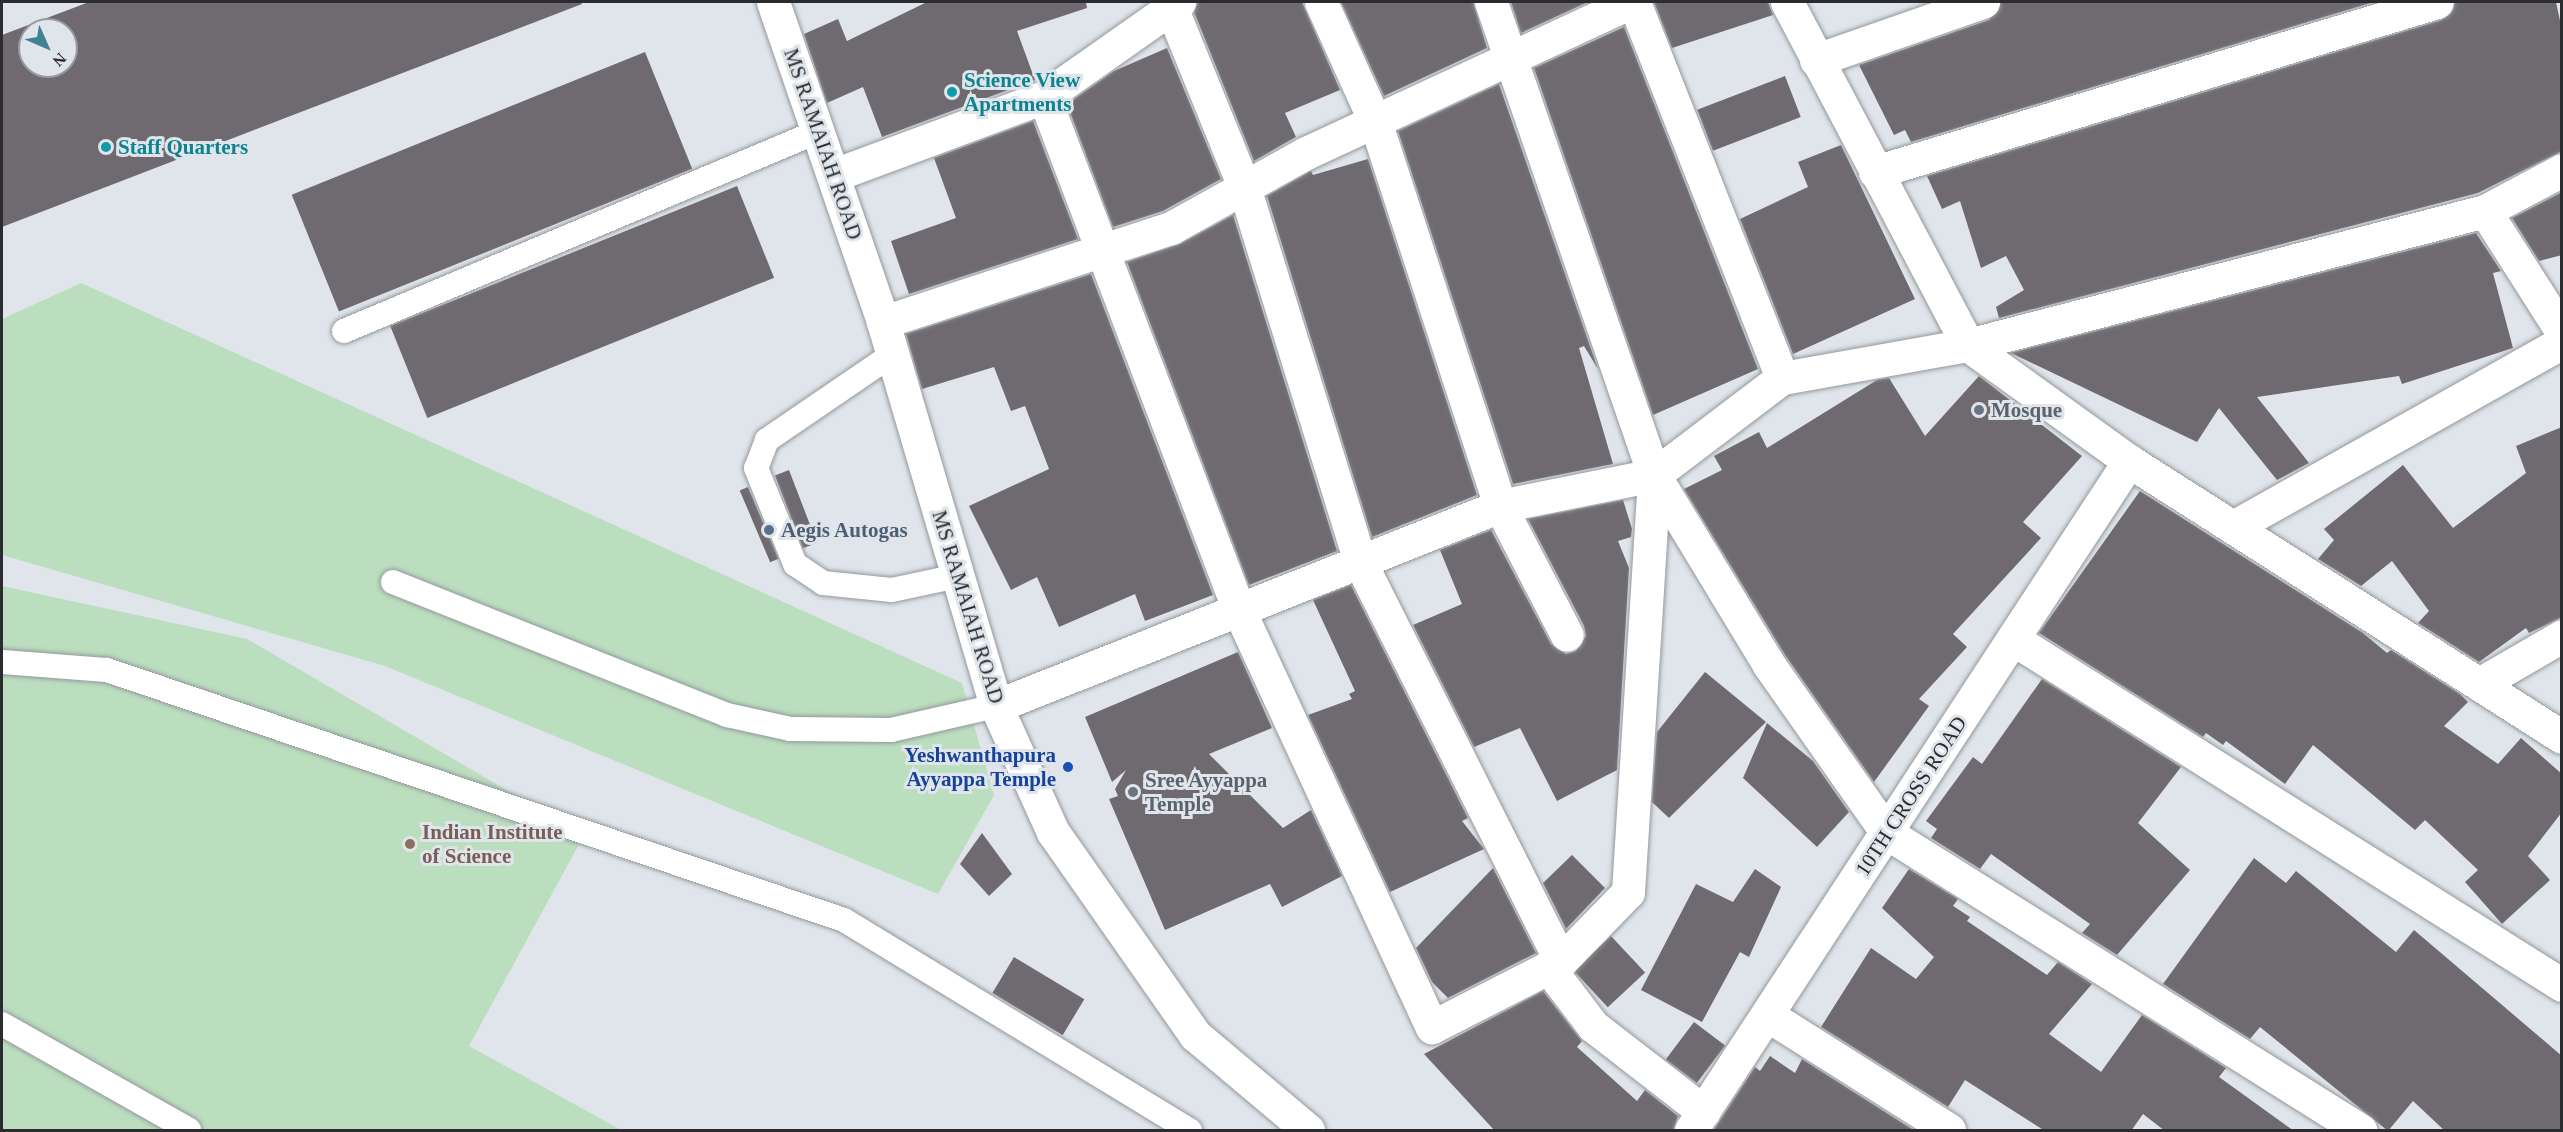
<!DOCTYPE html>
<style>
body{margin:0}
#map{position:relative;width:2563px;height:1132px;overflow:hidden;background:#dfe5ea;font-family:Georgia,serif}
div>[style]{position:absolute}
.green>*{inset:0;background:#bbdebe}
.building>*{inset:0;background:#6f6a6f;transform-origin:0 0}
.roads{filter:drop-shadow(0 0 2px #93989d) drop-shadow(0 0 2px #93989d)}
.service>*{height:24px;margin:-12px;padding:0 12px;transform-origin:12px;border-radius:12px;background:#fff}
.minor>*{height:33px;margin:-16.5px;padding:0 16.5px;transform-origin:16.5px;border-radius:16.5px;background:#fff}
.secondary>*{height:33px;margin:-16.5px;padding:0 16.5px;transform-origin:16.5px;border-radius:16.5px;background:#fff}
.dots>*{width:16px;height:16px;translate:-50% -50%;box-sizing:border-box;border:3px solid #dfe5ea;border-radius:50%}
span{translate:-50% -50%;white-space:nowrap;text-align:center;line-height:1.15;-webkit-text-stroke:6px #dfe5ea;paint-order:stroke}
.culture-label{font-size:21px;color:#0d838f;font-weight:700}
.left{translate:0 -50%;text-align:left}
.street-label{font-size:21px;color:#2a2c2f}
.worship-label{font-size:21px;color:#5b616d;font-weight:700}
.service-label{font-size:21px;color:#4e5e75;font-weight:700}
.transit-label{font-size:21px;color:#164399;font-weight:700}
.right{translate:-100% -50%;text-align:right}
.education-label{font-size:21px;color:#785e54;font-weight:700}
.frame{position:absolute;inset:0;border:3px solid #2a2c2f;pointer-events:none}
.north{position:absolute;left:18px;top:18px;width:60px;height:60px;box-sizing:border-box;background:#dfe5ea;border:2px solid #979b9f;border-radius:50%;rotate:135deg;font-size:16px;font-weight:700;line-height:24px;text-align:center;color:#2a2c2f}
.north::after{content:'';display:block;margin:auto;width:21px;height:27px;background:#408293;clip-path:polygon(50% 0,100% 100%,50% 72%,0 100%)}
</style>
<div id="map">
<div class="green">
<div style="clip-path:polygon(81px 283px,962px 683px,994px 795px,938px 894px,385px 666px,2px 555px,2px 319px)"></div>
<div style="clip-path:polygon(2px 586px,247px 639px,584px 835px,469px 1046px,621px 1130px,2px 1130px)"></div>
</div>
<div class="building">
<div style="clip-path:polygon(evenodd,89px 2px,581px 2px,582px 4px,2px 227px,2px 35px,89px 2px,30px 30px,66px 30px,66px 66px,30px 66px,30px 30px)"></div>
<div style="clip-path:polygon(927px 2px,1086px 2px,1087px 8px,1017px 31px,1035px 80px,882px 137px,863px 87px,827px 103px,804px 34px,838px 19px,847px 41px)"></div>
<div style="clip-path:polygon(1198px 2px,1302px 2px,1340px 90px,1285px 113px,1296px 137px,1254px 161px,1194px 12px)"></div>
<div style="clip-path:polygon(1341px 2px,1473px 2px,1487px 48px,1384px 96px)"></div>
<div style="clip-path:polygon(1511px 2px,1588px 2px,1521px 33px)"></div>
<div style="clip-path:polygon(1654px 2px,1768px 2px,1773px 15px,1672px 48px)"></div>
<div style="clip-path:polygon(2001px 2px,2374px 2px,1911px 142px,1905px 130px,1894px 135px,1859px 65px,1989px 20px)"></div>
<div style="clip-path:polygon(2455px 2px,2556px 2px,2562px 30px,2562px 151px,2478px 193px,1999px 318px,1996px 307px,2024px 290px,2006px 256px,1981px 268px,1960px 201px,1942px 209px,1927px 176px,2442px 20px)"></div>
<div style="clip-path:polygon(1624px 27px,1758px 369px,1653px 415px,1534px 68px)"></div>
<div style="clip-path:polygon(1167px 48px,1221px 179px,1163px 211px,1113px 227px,1067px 104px,1114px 71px)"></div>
<div style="left:645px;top:52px;width:126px;height:381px;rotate:68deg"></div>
<div style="left:1785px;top:76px;width:44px;height:94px;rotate:69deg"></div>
<div style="clip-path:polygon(1499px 84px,1598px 369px,1584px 346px,1579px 348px,1613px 464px,1513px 484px,1398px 131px)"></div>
<div style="clip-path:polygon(1033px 121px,1078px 239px,909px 294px,891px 241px,956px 218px,934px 158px)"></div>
<div style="clip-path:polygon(1841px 145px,1915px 299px,1793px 354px,1740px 219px,1808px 187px,1798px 162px)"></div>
<div style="clip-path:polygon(1368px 159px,1477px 495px,1372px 537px,1267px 196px,1311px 171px,1313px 175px)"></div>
<div style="left:737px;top:186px;width:99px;height:374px;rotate:68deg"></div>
<div style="clip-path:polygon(2562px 192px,2562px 255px,2539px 261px,2512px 218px)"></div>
<div style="clip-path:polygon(1233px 215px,1337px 551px,1249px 585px,1127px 262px,1180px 244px)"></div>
<div style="clip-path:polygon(2476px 233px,2501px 271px,2493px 273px,2513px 348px,2402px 384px,2399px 376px,2257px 397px,2309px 463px,2277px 480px,2219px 408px,2197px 442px,2011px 353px)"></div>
<div style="clip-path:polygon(1091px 274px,1213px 595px,1145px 621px,1135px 594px,1059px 627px,1037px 577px,1011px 590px,969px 506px,1049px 469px,1025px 406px,1011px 411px,994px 367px,922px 389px,906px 334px)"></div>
<div style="clip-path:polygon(1979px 376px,2082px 456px,2023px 522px,2041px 538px,1953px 634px,1967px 647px,1919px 699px,1929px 706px,1874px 782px,1785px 655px,1684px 489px,1722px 470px,1714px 456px,1759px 432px,1767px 448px,1877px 380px,1889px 378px,1925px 436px)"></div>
<div style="clip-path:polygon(2562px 427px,2562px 617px,2529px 633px,2526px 628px,2479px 662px,2418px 623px,2429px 611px,2392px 561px,2361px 586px,2318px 559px,2334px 540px,2324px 529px,2403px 465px,2453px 528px,2526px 473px,2516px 446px)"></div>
<div style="left:789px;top:470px;width:78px;height:15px;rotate:69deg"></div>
<div style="left:748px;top:487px;width:78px;height:9px;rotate:67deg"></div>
<div style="clip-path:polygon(2140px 491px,2363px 633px,2387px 653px,2391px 650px,2460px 694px,2468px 702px,2444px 726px,2498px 764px,2521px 738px,2562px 774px,2562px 812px,2528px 856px,2550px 880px,2502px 924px,2465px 882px,2478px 870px,2425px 820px,2415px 830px,2313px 745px,2285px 784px,2226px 741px,2223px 745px,2206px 733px,2203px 737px,2039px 633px)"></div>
<div style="clip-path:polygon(1623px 500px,1632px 529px,1631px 537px,1618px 541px,1629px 568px,1617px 770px,1557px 801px,1520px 728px,1474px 747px,1413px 625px,1462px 604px,1440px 550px,1491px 530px,1551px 644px,1566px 654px,1576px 651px,1586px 636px,1584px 626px,1528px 519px)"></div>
<div style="clip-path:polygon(1351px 585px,1468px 818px,1462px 821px,1484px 849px,1390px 892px,1308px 715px,1352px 699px,1349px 694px,1355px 691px,1313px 600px)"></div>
<div style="clip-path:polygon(1238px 652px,1272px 728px,1209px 754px,1283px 828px,1311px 810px,1342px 876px,1282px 907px,1270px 884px,1165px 930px,1109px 799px,1118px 796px,1115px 789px,1126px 770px,1112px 782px,1085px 717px)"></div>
<div style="clip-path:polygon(1705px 672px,1766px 722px,1669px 818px,1652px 802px,1657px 732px)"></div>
<div style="clip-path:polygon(2042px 679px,2181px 767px,2138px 823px,2190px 870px,2117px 955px,2082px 933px,2090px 924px,1991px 854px,1980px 869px,1931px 838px,1937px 829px,1926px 821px,1973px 757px,1982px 764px)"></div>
<div style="clip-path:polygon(1767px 723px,1813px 761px,1849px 812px,1817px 847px,1743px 778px)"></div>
<div style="clip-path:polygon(982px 833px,1012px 874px,989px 896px,960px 864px)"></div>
<div style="clip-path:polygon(1572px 855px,1605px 888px,1566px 929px,1543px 883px)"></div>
<div style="clip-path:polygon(2254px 858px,2286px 883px,2296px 871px,2396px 952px,2414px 930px,2562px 1056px,2562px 1131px,2445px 1131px,2413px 1101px,2388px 1131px,2260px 1027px,2250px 1039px,2163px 984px)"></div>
<div style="clip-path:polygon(1493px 868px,1536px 953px,1448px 998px,1432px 982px,1416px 948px)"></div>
<div style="clip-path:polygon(1755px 869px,1781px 887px,1749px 957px,1740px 952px,1702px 1022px,1641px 990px,1696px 884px,1733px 902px)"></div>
<div style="clip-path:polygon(1909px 869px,1958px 899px,1953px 906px,1970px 917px,1967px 921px,2047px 975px,2058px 962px,2092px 984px,2049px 1034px,2101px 1072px,2142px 1015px,2226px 1068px,2219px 1077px,2294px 1131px,2165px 1131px,2143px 1114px,2131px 1131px,2045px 1131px,1965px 1080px,1948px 1107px,1821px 1027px,1871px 948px,1916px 979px,1934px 957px,1882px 908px)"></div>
<div style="left:1611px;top:936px;width:50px;height:51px;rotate:47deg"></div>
<div style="left:1014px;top:957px;width:82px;height:42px;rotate:31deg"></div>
<div style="clip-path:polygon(1543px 991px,1582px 1041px,1577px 1047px,1637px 1101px,1645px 1090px,1678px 1116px,1673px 1131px,1495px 1131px,1424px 1054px)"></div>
<div style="left:1694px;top:1022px;width:39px;height:47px;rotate:37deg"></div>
<div style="clip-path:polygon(1770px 1056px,1795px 1073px,1802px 1059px,1915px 1131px,1713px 1131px,1755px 1067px,1760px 1071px)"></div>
</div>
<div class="roads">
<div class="service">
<div style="left:344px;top:331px;width:515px;rotate:-22.83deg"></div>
<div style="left:893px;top:354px;width:153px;rotate:145.7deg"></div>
<div style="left:767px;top:440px;width:30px;rotate:111deg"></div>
<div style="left:756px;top:468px;width:104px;rotate:67.9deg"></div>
<div style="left:795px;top:564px;width:34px;rotate:34deg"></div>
<div style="left:823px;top:583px;width:69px;rotate:5.8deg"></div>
<div style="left:892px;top:590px;width:67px;rotate:-12deg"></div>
<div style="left:393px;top:582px;width:360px;rotate:21.7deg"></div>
<div style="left:727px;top:715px;width:65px;rotate:12.5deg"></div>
<div style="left:790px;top:729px;width:101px;rotate:0.6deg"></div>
<div style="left:891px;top:730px;width:108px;rotate:-12.9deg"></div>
<div style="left:2px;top:662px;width:105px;rotate:4.4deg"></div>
<div style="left:107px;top:670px;width:778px;rotate:18.74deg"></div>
<div style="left:844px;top:920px;width:405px;rotate:31.3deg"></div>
<div style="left:2px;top:1024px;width:215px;rotate:29.5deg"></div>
</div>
<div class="minor">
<div style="left:1169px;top:2px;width:200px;rotate:67.9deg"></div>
<div style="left:1244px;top:187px;width:393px;rotate:72.8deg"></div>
<div style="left:1360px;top:562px;width:447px;rotate:63.3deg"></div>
<div style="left:1321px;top:2px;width:134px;rotate:65.7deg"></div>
<div style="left:1376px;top:124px;width:402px;rotate:72deg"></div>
<div style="left:1500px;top:506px;width:145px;rotate:62.6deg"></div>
<div style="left:1491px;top:2px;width:500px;rotate:70.99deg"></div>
<div style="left:1654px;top:475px;width:222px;rotate:58.8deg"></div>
<div style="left:1769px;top:665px;width:205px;rotate:54.9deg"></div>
<div style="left:1887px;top:833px;width:559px;rotate:32.12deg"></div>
<div style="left:1634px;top:2px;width:404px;rotate:68.5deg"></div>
<div style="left:1787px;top:2px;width:388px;rotate:62.2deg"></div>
<div style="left:1968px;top:345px;width:534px;rotate:-14.53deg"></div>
<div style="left:2485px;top:211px;width:87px;rotate:-28deg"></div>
<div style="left:1816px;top:60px;width:177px;rotate:-19.2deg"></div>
<div style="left:1044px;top:97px;width:547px;rotate:69.21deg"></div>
<div style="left:1238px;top:608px;width:462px;rotate:65.2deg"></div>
<div style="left:1432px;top:1027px;width:145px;rotate:-27.1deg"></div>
<div style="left:1561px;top:961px;width:96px;rotate:-45.8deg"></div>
<div style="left:1628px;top:892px;width:418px;rotate:-86.4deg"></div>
<div style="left:1875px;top:172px;width:587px;rotate:-16.83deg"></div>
<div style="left:834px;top:175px;width:224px;rotate:-20.4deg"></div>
<div style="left:1044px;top:97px;width:165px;rotate:-35.1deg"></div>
<div style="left:2485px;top:211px;width:143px;rotate:57.5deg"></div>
<div style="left:883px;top:322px;width:303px;rotate:-18.1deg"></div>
<div style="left:1171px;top:228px;width:154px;rotate:-29.1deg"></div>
<div style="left:1306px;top:153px;width:359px;rotate:-24.9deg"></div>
<div style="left:2233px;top:527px;width:377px;rotate:-29.3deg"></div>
<div style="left:2013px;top:639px;width:649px;rotate:32.22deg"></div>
<div style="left:2479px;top:684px;width:96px;rotate:-30deg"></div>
<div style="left:996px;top:706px;width:542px;rotate:-21.64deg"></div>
<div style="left:1500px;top:506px;width:157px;rotate:-11.4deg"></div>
<div style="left:1654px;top:475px;width:161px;rotate:-37.2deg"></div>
<div style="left:1782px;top:378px;width:189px;rotate:-10.1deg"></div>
<div style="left:1968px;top:345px;width:198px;rotate:35.8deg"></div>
<div style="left:2129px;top:461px;width:513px;rotate:32.51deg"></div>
<div style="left:1548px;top:967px;width:74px;rotate:52.7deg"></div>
<div style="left:1593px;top:1026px;width:140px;rotate:37.8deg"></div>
<div style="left:1769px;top:1016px;width:213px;rotate:32.3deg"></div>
<div style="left:1691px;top:1130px;width:800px;rotate:-56.79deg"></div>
</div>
<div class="secondary">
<div style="left:773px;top:2px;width:338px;rotate:71deg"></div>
<div style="left:883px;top:322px;width:400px;rotate:73.6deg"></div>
<div style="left:996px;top:706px;width:138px;rotate:65.7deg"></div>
<div style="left:1053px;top:832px;width:248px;rotate:55deg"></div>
<div style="left:1195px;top:1035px;width:148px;rotate:40.1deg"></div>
</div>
</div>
<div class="dots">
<div style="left:952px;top:92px;background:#0f9aa8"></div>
<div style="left:106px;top:147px;background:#0f9aa8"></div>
<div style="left:1979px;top:410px;background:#6b7280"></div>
<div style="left:769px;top:530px;background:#5c6f8a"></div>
<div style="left:1068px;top:767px;background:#1a4fb4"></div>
<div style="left:1133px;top:792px;background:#6b7280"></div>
<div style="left:410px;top:844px;background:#8d6e63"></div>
</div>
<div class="culture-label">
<span class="left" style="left:964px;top:92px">Science View<br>Apartments</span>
<span class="left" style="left:118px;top:147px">Staff Quarters</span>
</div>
<div class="street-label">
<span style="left:823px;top:144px;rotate:71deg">MS RAMAIAH ROAD</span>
<span style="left:968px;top:607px;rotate:73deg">MS RAMAIAH ROAD</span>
<span style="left:1911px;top:796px;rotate:-57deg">10TH CROSS ROAD</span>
</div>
<div class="worship-label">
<span class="left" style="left:1991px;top:410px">Mosque</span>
<span class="left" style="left:1145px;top:792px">Sree Ayyappa<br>Temple</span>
</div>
<div class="service-label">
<span class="left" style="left:781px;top:530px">Aegis Autogas</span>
</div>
<div class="transit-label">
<span class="right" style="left:1056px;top:767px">Yeshwanthapura<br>Ayyappa Temple</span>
</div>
<div class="education-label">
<span class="left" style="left:422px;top:844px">Indian Institute<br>of Science</span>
</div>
<div class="frame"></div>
<div class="north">N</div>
</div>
